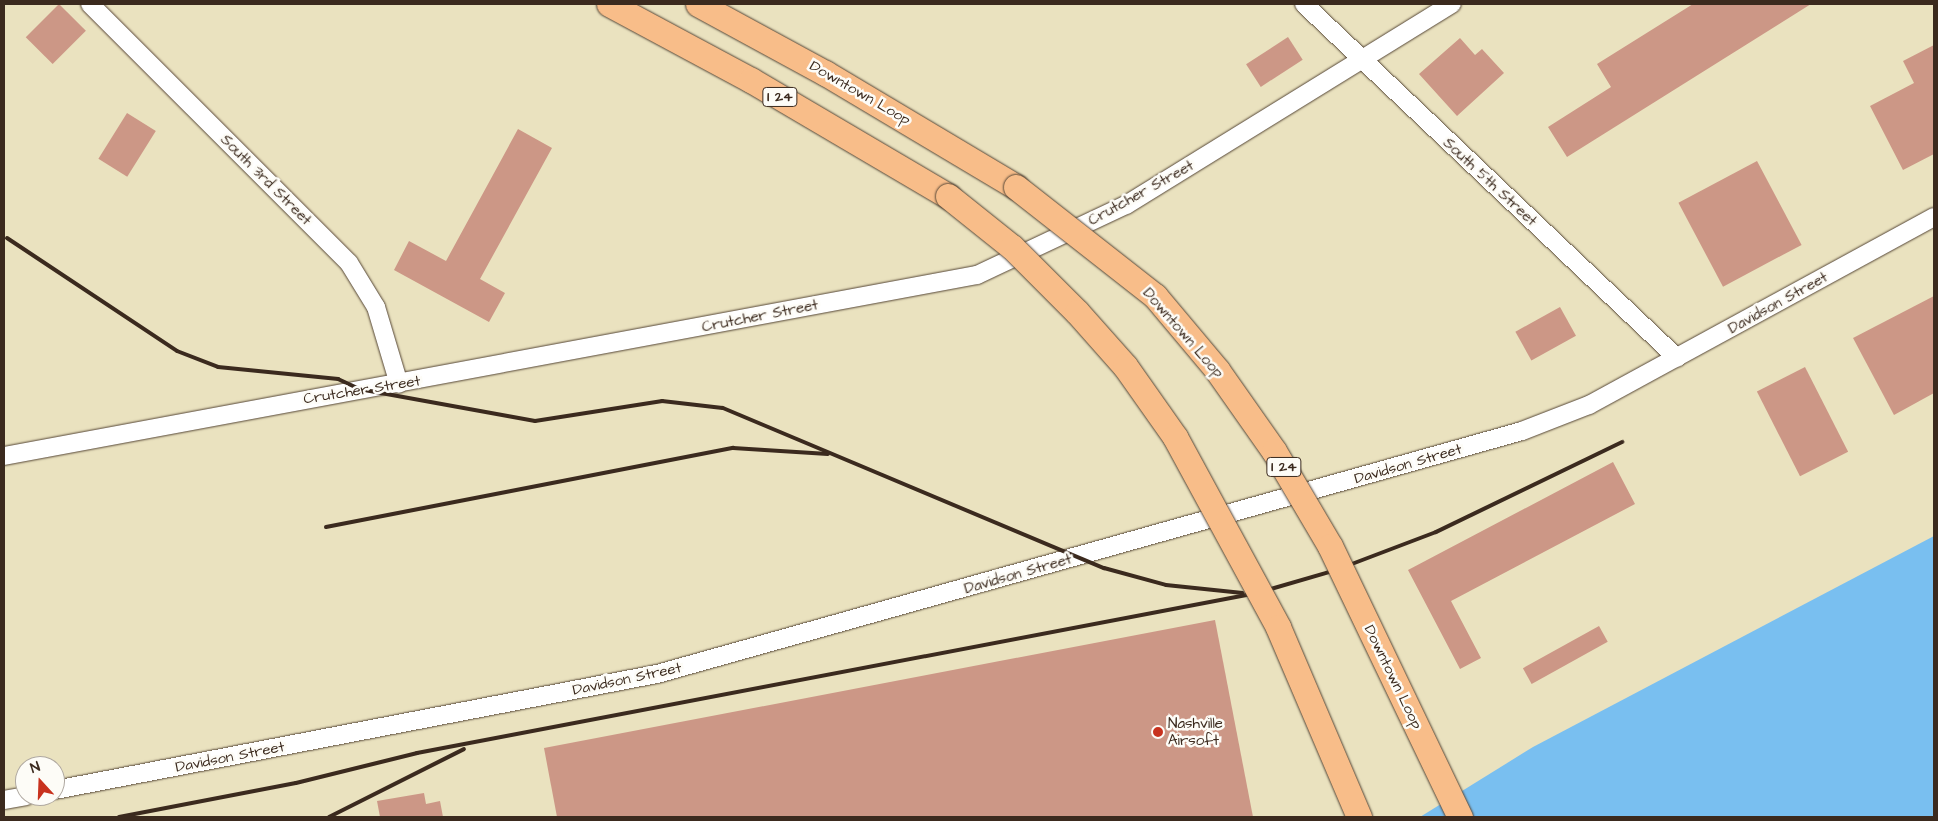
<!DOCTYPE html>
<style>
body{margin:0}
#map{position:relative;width:1938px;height:821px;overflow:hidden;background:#eae2bf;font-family:"Architects Daughter",sans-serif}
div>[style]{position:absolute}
.water>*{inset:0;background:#79bff0}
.building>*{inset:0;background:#cc9786;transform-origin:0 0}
.roads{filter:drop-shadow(0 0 1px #554636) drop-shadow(0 0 1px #554636)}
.minor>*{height:18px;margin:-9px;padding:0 9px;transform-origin:9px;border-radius:9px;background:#fff}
.highway>*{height:25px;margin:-12.5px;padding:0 12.5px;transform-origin:12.5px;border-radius:12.5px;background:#f8bd89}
.rail>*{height:4px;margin:-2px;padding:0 2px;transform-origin:2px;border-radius:2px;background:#3b2a1e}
.bridges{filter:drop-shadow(0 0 1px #554636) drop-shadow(0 0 1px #554636)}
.highway-bridge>*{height:25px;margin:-12.5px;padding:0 12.5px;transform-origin:12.5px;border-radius:12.5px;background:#f8bd89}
.dots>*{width:14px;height:14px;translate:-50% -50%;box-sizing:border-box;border:2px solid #fdfcf7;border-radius:50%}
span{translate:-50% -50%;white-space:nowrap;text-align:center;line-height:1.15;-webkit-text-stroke:5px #fdfcf7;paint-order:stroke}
.shield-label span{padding:1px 4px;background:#fdfcf7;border:1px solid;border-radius:4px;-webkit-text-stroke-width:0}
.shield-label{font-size:14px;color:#3b2a1e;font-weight:700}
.street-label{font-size:15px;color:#3b2a1e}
.poi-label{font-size:15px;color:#3b2a1e}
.left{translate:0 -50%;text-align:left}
.frame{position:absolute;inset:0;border:5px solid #3b2a1e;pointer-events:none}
.north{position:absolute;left:15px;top:756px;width:50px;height:50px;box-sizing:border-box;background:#fdfcf7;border:1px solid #afa8a0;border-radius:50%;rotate:340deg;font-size:14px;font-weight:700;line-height:20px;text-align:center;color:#3b2a1e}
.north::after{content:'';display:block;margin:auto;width:18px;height:22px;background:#c8321e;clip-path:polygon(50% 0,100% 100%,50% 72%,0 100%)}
</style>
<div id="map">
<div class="water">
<div style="clip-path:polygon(1934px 536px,1934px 817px,1420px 817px,1533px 747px)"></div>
</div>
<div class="building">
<div style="left:59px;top:4px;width:38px;height:47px;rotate:45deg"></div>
<div style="clip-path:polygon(1693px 4px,1811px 4px,1567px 157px,1548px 127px,1611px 87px,1597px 64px)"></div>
<div style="left:1288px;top:37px;width:27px;height:50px;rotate:57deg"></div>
<div style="clip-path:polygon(1460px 38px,1475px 55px,1482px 49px,1504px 73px,1457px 116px,1419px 74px)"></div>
<div style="clip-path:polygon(1934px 45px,1934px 154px,1903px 170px,1870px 106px,1914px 83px,1903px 61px)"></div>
<div style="left:127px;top:113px;width:34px;height:54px;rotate:32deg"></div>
<div style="clip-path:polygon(518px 129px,552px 148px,480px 279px,505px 293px,489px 322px,394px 270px,409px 241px,446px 261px)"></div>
<div style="left:1757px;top:161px;width:95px;height:89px;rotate:62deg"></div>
<div style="clip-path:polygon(1934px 296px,1934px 393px,1894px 415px,1853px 338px)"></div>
<div style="left:1560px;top:307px;width:33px;height:51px;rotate:61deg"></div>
<div style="left:1805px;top:367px;width:95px;height:54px;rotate:63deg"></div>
<div style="clip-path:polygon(1613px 462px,1635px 504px,1451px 601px,1481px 658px,1460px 669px,1408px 570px)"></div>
<div style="clip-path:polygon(1215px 620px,1253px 817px,557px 817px,544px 748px)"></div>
<div style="left:1599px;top:626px;width:18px;height:87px;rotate:61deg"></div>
<div style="clip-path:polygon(424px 793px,426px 804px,440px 801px,443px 817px,380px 817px,377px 801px)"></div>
</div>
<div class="roads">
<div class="minor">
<div style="left:90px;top:4px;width:366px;rotate:45deg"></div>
<div style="left:349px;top:263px;width:52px;rotate:58.5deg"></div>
<div style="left:376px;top:307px;width:80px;rotate:73.4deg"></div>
<div style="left:1304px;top:4px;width:514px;rotate:43.5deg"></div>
<div style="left:4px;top:456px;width:990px;rotate:-10.54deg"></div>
<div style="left:977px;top:275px;width:165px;rotate:-25.2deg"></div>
<div style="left:1126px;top:205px;width:383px;rotate:-31.7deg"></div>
<div style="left:55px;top:790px;width:613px;rotate:-10.91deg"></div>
<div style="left:657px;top:674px;width:898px;rotate:-15.69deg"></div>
<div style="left:1522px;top:431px;width:72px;rotate:-21.2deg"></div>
<div style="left:1589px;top:405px;width:393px;rotate:-28.6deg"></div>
<div style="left:4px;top:800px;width:22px;rotate:-10deg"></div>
</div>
<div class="highway">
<div style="left:609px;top:4px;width:161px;rotate:28.2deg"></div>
<div style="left:751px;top:80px;width:229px;rotate:30.5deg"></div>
<div style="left:698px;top:4px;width:145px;rotate:28.5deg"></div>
<div style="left:825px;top:73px;width:222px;rotate:30.8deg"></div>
</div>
</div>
<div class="rail">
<div style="left:7px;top:238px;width:204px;rotate:33.6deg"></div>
<div style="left:177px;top:351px;width:44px;rotate:21.3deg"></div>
<div style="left:218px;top:367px;width:121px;rotate:5.7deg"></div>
<div style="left:338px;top:379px;width:23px;rotate:25deg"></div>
<div style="left:359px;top:389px;width:179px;rotate:10.3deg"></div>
<div style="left:535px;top:421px;width:129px;rotate:-8.9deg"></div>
<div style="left:662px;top:401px;width:61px;rotate:6.5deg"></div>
<div style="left:723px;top:408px;width:413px;rotate:22.8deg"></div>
<div style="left:1104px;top:568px;width:64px;rotate:15.3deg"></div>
<div style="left:1166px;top:585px;width:77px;rotate:5.9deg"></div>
<div style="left:326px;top:527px;width:415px;rotate:-11deg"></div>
<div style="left:733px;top:448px;width:95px;rotate:3.6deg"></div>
<div style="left:119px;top:817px;width:180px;rotate:-10.9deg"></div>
<div style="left:296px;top:783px;width:125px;rotate:-13.9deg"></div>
<div style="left:417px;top:753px;width:855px;rotate:-10.78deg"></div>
<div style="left:1257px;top:593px;width:82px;rotate:-16.2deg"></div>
<div style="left:1336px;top:570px;width:107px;rotate:-20.8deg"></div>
<div style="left:1436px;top:532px;width:207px;rotate:-25.8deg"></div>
<div style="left:329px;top:817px;width:151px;rotate:-26.7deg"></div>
</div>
<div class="bridges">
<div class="highway-bridge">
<div style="left:1016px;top:187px;width:177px;rotate:38.1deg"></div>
<div style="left:1155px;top:296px;width:97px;rotate:50deg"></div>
<div style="left:1217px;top:370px;width:99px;rotate:54.9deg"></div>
<div style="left:1274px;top:451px;width:110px;rotate:59.5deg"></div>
<div style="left:1330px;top:546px;width:301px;rotate:64.4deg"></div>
<div style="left:948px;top:196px;width:82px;rotate:38.6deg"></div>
<div style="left:1012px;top:247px;width:92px;rotate:45deg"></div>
<div style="left:1077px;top:312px;width:72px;rotate:48.4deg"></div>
<div style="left:1125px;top:366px;width:87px;rotate:54.8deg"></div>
<div style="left:1175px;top:437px;width:216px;rotate:61.5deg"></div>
<div style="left:1278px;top:627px;width:207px;rotate:66.9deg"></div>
</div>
</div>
<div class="dots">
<div style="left:1158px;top:732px;background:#c8321e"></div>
</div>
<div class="shield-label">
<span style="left:780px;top:97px">I 24</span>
<span style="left:1284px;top:467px">I 24</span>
</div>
<div class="street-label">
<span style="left:860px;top:93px;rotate:30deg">Downtown Loop</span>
<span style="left:266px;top:180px;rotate:45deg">South 3rd Street</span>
<span style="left:1490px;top:182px;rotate:43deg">South 5th Street</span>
<span style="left:1141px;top:193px;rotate:-29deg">Crutcher Street</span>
<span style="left:1778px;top:303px;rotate:-29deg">Davidson Street</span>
<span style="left:760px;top:316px;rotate:-11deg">Crutcher Street</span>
<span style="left:1183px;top:333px;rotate:49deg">Downtown Loop</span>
<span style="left:362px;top:390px;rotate:-9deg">Crutcher Street</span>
<span style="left:1408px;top:464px;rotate:-16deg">Davidson Street</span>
<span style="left:1018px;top:574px;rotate:-16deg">Davidson Street</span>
<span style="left:1393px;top:677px;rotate:64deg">Downtown Loop</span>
<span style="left:627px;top:679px;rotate:-12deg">Davidson Street</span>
<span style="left:230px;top:757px;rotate:-11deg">Davidson Street</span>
</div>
<div class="poi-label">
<span class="left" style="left:1168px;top:732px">Nashville<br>Airsoft</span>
</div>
<div class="frame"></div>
<div class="north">N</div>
</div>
